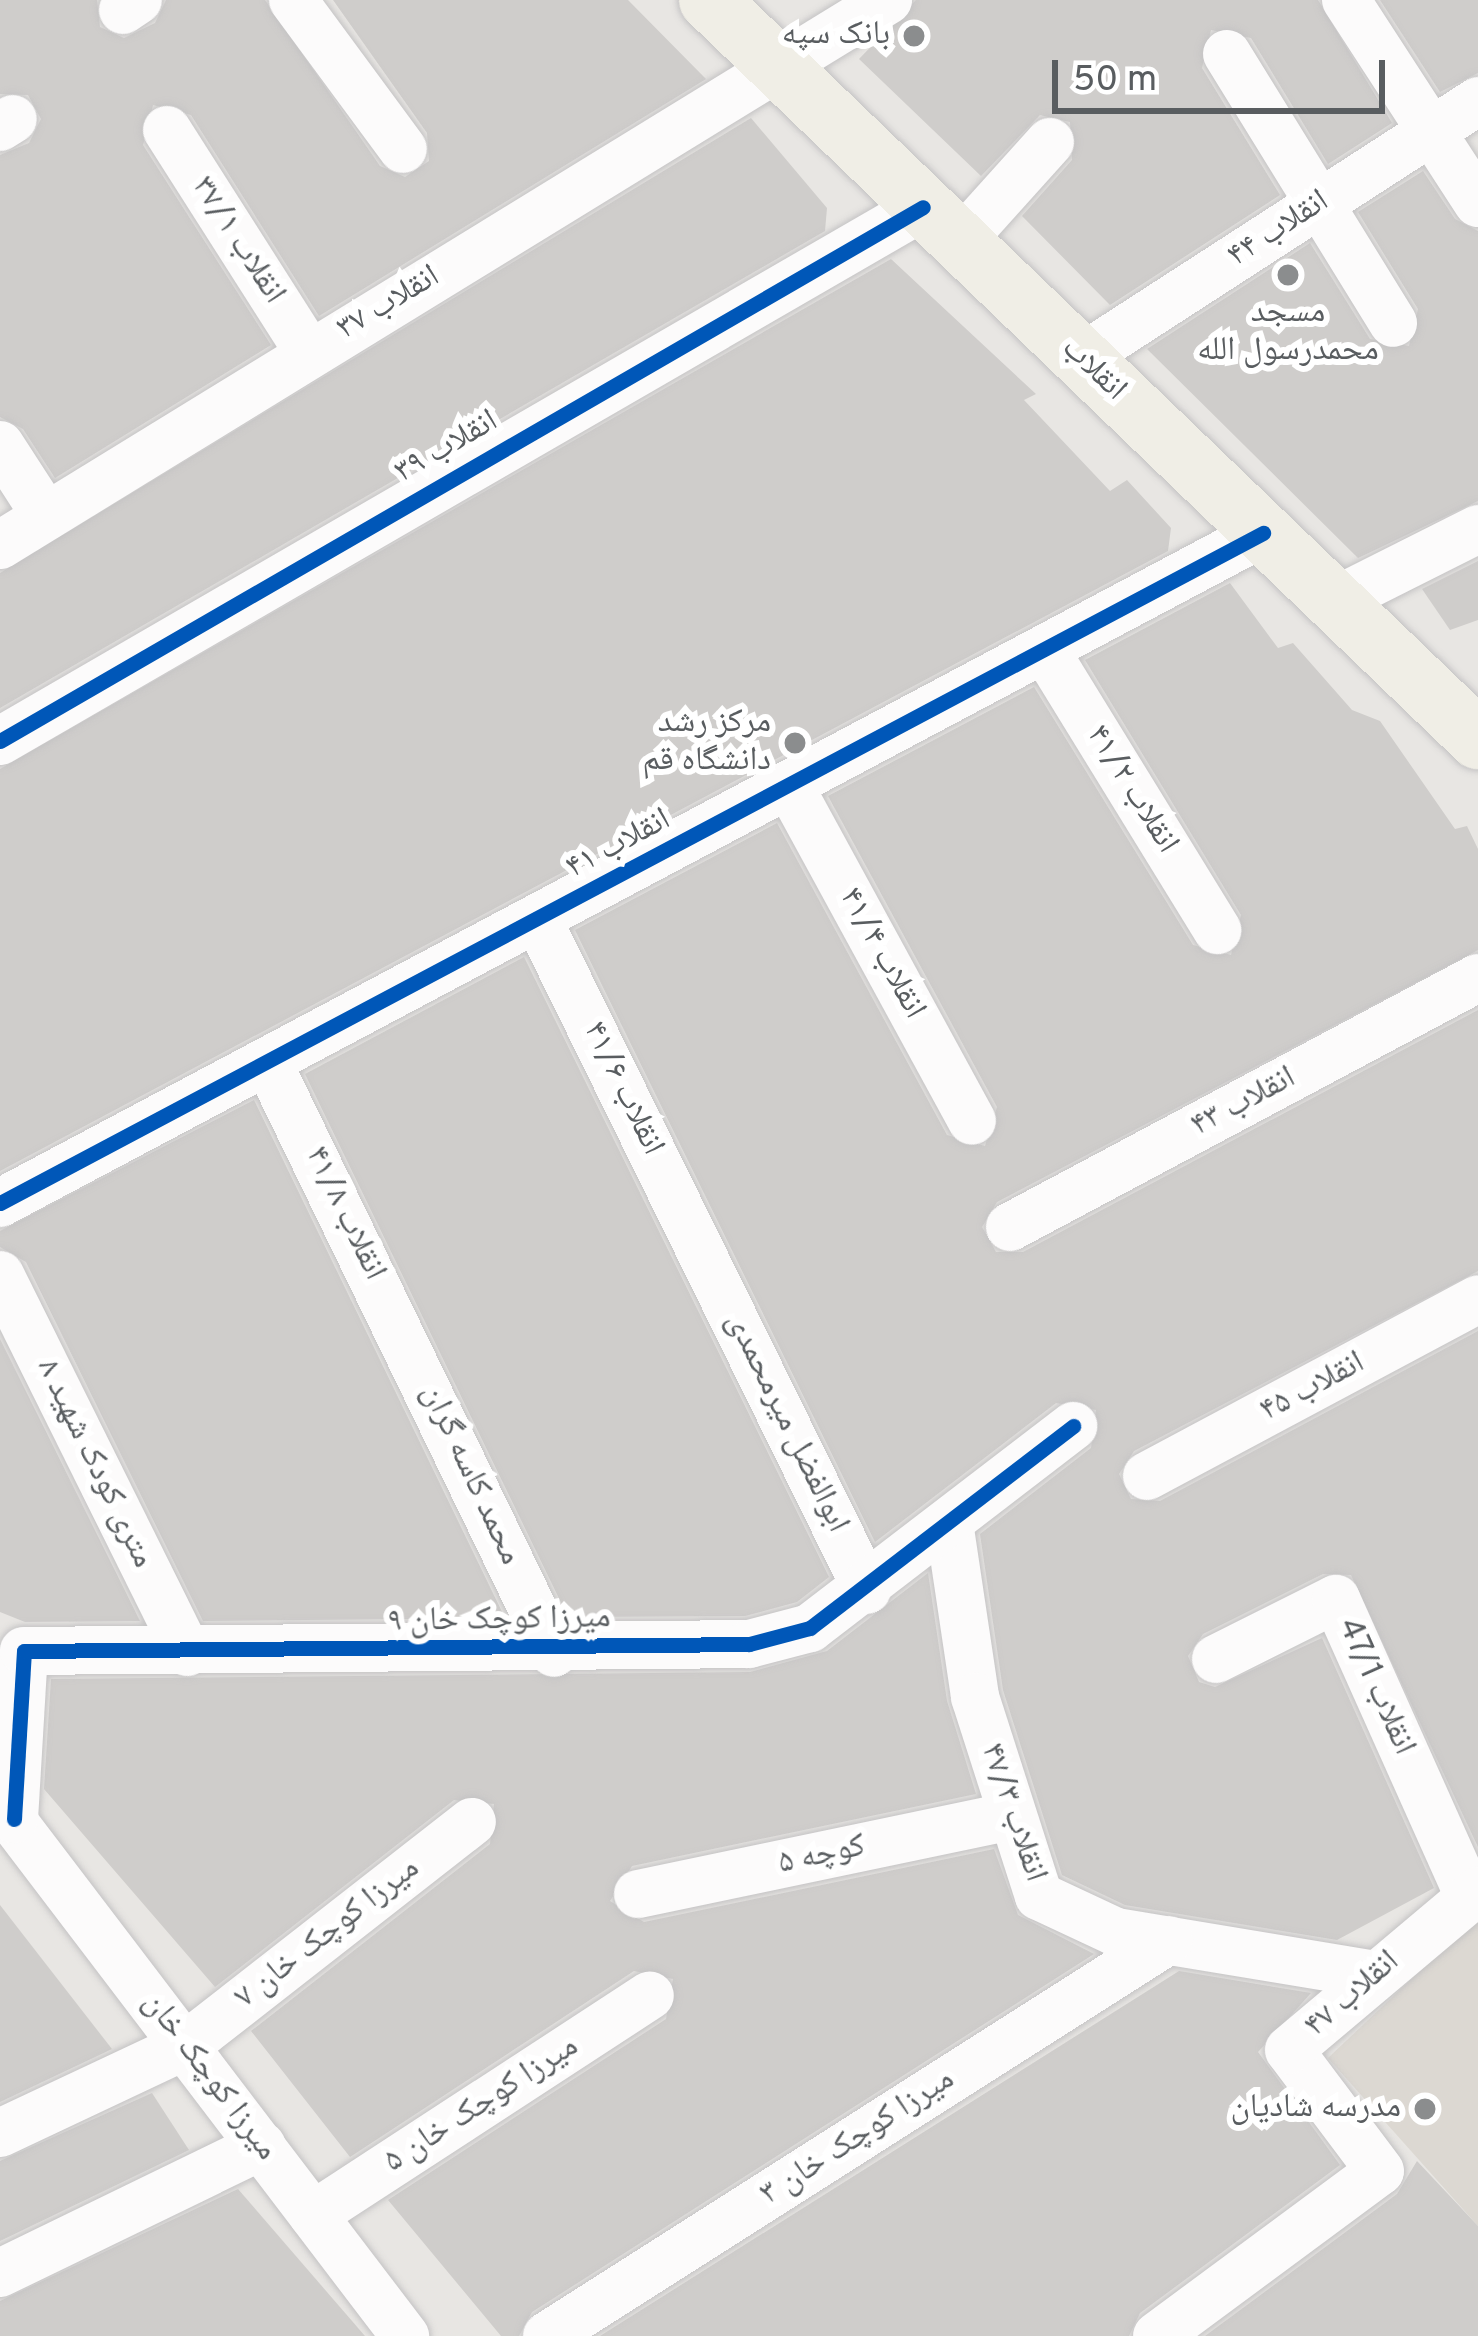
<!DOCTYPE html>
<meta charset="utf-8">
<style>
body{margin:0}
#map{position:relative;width:1478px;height:2336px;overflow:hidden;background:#e8e6e3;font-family:Overpass,"Noto Naskh Arabic",sans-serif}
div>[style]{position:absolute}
.education>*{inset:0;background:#dcd8d2}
.building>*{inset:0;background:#cfcdcb}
.roads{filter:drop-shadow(0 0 3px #c4c3c4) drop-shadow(0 0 3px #c4c3c4)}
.minor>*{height:48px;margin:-24px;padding:0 24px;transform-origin:24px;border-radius:24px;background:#fcfbfb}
.major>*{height:60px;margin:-30px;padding:0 30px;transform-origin:30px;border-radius:30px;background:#f0eee6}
.cycleway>*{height:15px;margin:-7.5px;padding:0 7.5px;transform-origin:7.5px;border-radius:7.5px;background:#0057b8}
.dots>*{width:33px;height:33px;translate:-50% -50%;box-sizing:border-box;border:6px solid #fff;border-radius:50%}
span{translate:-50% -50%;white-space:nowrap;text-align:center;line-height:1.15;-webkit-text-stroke:12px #fff;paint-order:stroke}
.poi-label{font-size:33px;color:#595d60}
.right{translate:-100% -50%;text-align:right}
.street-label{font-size:33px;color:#595d60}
.scale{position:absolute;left:1052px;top:60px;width:333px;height:54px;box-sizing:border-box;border:6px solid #595d60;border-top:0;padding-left:15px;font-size:36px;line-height:42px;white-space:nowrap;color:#595d60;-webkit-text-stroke:9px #fff;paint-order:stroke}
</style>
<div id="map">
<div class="education">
<div style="clip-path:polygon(1478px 1916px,1478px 2226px,1328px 2058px)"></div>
</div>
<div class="building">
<div style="clip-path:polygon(0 0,97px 0,100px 27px,124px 38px,155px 23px,166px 0,265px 0,380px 166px,405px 177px,429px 161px,427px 133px,333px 0,628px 0,706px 79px,319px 316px,191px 115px,153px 105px,143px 145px,271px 345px,55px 478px,23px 429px,0 417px,0 155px,29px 143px,41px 119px,28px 95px,0 94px)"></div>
<div style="clip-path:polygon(916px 0,1318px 0,1392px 123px,1328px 164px,1251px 38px,1211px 30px,1202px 68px,1280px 195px,1110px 305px,1022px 216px,1072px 160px,1070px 122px,1040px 115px,981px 176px,859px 59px)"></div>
<div style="clip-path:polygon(1380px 0,1478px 0,1478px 73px,1440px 92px)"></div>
<div style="clip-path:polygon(751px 118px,827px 208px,825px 231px,0 708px,0 573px)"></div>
<div style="clip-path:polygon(1423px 171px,1455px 219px,1478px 231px,1478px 501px,1358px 558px,1147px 349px,1310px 243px,1370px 339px,1409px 346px,1418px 309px,1358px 212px)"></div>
<div style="clip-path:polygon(891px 259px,1036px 394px,1024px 400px,1110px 491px,1127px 480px,1171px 528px,1168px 551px,0 1171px,0 769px)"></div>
<div style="clip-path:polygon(1478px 561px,1478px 620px,1450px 630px,1422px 589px)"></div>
<div style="clip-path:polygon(1230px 583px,1278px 648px,1293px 643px,1352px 710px,1380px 721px,1455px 829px,1467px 826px,1478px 849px,1478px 950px,997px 1202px,982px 1227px,996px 1252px,1023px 1252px,1478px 1010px,1478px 1271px,1134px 1451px,1119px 1474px,1131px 1499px,1160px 1501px,1478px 1331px,1478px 1847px,1351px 1575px,1323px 1574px,1203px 1634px,1188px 1656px,1199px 1682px,1215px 1687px,1322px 1638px,1434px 1888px,1337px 1940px,1125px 1905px,1062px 1875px,1003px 1690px,980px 1534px,1091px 1448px,1096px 1410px,1056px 1403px,875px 1542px,575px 930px,777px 823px,947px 1135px,985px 1146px,997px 1107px,828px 796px,1034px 687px,1193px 945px,1231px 955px,1241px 915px,1085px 660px)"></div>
<div style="clip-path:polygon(524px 957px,829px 1577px,797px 1602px,745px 1616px,568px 1617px,305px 1074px)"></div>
<div style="clip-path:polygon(254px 1100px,505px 1618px,203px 1621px,26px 1262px,0 1247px,0 1231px)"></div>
<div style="clip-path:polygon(0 1339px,140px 1621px,25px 1622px,0 1612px)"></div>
<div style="clip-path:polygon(928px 1573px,947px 1701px,976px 1794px,632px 1866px,610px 1901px,644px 1922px,994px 1849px,1018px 1915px,1094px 1954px,532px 2312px,519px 2336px,501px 2336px,388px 2200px,666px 2019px,673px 1979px,634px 1971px,350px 2157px,251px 2031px,490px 1844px,494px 1804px,454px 1800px,215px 1987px,44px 1789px,51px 1679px,750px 1672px,827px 1651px)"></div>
<div style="clip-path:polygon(0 1905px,112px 2049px,0 2102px)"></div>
<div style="clip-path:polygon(1179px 1971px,1311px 1993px,1258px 2052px,1340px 2165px,1140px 2313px,1129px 2336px,600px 2336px)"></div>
<div style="clip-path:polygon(152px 2093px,189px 2150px,0 2241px,0 2161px)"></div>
<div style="clip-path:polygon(1417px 2161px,1478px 2226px,1478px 2336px,1205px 2336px,1397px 2194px)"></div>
<div style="clip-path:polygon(238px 2189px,365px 2336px,0 2336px,0 2301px)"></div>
</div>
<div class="roads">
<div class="minor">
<div style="left:293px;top:0;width:185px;rotate:53.6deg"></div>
<div style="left:1346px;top:0;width:242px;rotate:57deg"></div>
<div style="left:123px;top:10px;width:18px;rotate:-34deg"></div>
<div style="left:1227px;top:54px;width:316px;rotate:58.3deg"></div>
<div style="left:0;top:127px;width:15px;rotate:-32deg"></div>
<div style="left:167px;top:130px;width:262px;rotate:57.5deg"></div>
<div style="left:959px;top:243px;width:136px;rotate:-48deg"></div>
<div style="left:1081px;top:358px;width:473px;rotate:-32.9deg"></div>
<div style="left:0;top:445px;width:85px;rotate:57.1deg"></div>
<div style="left:0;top:545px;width:1042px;rotate:-31.54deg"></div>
<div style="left:1337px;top:600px;width:158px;rotate:-26.7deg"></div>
<div style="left:1045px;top:650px;width:329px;rotate:58.4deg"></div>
<div style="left:0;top:741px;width:1066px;rotate:-30.05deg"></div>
<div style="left:790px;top:787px;width:380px;rotate:61.4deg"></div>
<div style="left:539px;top:922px;width:744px;rotate:63.85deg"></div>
<div style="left:270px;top:1067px;width:651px;rotate:64.14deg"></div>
<div style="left:0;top:1203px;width:1430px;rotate:-27.95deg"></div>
<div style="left:1010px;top:1227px;width:530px;rotate:-28.02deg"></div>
<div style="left:0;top:1275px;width:421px;rotate:63.6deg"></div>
<div style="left:1147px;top:1476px;width:375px;rotate:-28.1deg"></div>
<div style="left:950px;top:1529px;width:170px;rotate:81.5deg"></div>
<div style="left:975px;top:1697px;width:209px;rotate:72.2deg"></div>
<div style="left:1039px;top:1896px;width:85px;rotate:25.1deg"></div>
<div style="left:1116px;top:1932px;width:264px;rotate:9.4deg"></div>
<div style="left:1216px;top:1659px;width:134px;rotate:-26.6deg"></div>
<div style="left:1336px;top:1599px;width:326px;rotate:65.9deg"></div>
<div style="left:0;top:1804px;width:669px;rotate:52.72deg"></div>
<div style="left:14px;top:1819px;width:168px;rotate:-86.6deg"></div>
<div style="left:24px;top:1651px;width:725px;rotate:-0.55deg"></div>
<div style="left:749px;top:1644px;width:63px;rotate:-14.7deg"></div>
<div style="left:810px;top:1628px;width:332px;rotate:-37.5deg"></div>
<div style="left:638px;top:1894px;width:377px;rotate:-11.8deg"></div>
<div style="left:0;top:2133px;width:204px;rotate:-25.2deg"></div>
<div style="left:185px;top:2046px;width:364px;rotate:-38deg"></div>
<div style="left:313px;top:2215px;width:402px;rotate:-33.1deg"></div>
<div style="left:0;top:2273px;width:291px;rotate:-25.9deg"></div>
<div style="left:547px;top:2336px;width:737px;rotate:-32.48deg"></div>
<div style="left:1157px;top:2336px;width:277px;rotate:-36.5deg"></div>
<div style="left:1380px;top:2171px;width:151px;rotate:-126.9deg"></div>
<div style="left:1289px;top:2050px;width:247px;rotate:-40.1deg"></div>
</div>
<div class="major">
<div style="left:709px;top:0;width:1067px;rotate:43.86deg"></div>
</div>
</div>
<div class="cycleway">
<div style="left:0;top:741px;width:1066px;rotate:-30.05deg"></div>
<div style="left:0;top:1203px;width:1430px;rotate:-27.95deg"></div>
<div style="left:14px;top:1819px;width:168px;rotate:-86.6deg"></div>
<div style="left:24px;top:1651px;width:725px;rotate:-0.55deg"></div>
<div style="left:749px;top:1644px;width:63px;rotate:-14.7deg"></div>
<div style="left:810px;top:1628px;width:332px;rotate:-37.5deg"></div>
</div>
<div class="dots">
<div style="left:914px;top:36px;background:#8b8d8e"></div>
<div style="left:1288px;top:275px;background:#8b8d8e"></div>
<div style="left:795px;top:743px;background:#8b8d8e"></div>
<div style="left:1425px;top:2109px;background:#8b8d8e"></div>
</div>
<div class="poi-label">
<span class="right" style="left:890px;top:36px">بانک سپه</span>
<span style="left:1288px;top:333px">مسجد<br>محمدرسول الله</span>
<span class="right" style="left:771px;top:743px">مرکز رشد<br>دانشگاه قم</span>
<span class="right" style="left:1401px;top:2109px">مدرسه شادیان</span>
</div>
<div class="street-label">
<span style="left:1279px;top:230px;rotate:-33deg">انقلاب ۴۴</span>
<span style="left:237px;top:241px;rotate:57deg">انقلاب ۳۷/۱</span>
<span style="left:389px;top:304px;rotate:-31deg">انقلاب ۳۷</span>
<span style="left:1093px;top:370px;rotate:44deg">انقلاب</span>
<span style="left:447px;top:448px;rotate:-30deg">انقلاب ۳۹</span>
<span style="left:1131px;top:790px;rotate:58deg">انقلاب ۴۱/۲</span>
<span style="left:619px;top:845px;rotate:-28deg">انقلاب ۴۱</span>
<span style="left:881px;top:954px;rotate:61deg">انقلاب ۴۱/۴</span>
<span style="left:622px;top:1089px;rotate:64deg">انقلاب ۴۱/۶</span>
<span style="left:1244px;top:1103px;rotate:-28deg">انقلاب ۴۳</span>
<span style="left:344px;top:1214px;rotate:64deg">انقلاب ۴۱/۸</span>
<span style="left:1313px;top:1388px;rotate:-28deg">انقلاب ۴۵</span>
<span style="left:786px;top:1423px;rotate:64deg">ابوالفضل میرمحمدی</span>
<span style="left:94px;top:1464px;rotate:64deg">۸ متری کودک شهید</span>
<span style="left:470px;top:1475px;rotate:65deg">محمد کاسه گران</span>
<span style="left:499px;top:1621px;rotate:-1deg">میرزا کوچک خان ۹</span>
<span style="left:1375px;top:1687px;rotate:66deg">انقلاب 47/1</span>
<span style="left:1012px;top:1813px;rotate:71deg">انقلاب ۴۷/۳</span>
<span style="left:822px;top:1856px;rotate:-12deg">کوچه ۵</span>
<span style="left:328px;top:1934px;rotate:-38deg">میرزا کوچک خان ۷</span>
<span style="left:1353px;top:1995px;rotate:-41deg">انقلاب ۴۷</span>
<span style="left:209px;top:2077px;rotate:53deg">میرزا کوچک خان</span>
<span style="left:482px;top:2105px;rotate:-33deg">میرزا کوچک خان ۵</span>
<span style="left:858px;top:2138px;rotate:-33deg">میرزا کوچک خان ۳</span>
</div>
<div class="scale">50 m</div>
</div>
